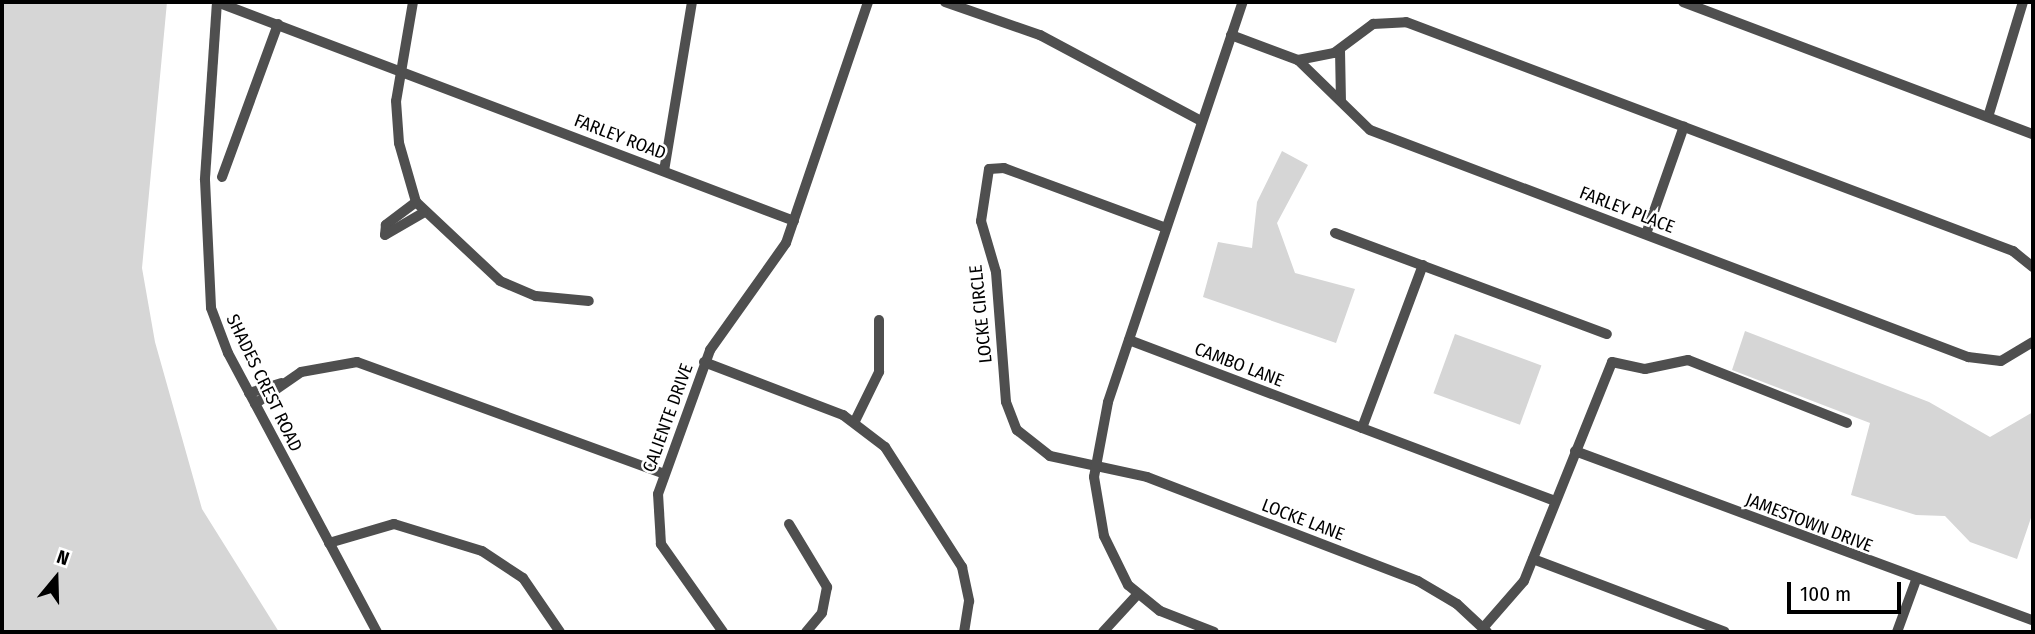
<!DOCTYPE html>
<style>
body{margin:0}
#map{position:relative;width:2035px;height:634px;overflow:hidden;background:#fff;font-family:"Fira Sans Condensed",sans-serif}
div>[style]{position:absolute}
.green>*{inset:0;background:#d6d6d6;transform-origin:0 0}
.minor>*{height:10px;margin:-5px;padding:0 5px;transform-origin:5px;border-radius:5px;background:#4f4f4f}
span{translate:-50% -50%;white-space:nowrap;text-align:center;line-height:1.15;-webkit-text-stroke:5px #fff;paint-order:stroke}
.street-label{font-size:18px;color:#000}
.frame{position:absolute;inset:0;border:4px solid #000;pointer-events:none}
.north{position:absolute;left:21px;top:543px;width:70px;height:70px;-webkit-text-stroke:5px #fff;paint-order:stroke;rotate:19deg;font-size:19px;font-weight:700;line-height:28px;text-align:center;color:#000}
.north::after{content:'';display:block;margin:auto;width:24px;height:32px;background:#000;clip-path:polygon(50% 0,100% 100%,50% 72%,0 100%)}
.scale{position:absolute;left:1787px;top:582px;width:114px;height:32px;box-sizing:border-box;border:4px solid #000;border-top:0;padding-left:9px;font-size:21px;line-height:24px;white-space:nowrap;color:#000;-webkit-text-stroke:5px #fff;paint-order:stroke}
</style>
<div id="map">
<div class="green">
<div style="clip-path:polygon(2px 2px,167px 2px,142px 268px,155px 342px,202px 509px,279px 632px,2px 632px)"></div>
<div style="clip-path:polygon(1282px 151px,1308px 165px,1277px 223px,1295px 273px,1355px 289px,1336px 343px,1203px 297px,1218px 242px,1252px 248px,1257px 202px)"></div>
<div style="clip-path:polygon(1745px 331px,1929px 402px,1990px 437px,2033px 412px,2033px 512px,2017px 559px,1970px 542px,1945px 516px,1916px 515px,1851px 495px,1870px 423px,1732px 370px)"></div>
<div style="left:1455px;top:334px;width:92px;height:63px;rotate:20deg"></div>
</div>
<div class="minor">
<div style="left:217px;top:2px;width:178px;rotate:93.9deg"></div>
<div style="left:205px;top:180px;width:128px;rotate:87.3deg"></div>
<div style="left:211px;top:308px;width:48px;rotate:69.3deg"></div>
<div style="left:228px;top:353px;width:316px;rotate:61.9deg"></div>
<div style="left:217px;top:2px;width:617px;rotate:20.78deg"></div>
<div style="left:413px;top:2px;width:100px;rotate:99.7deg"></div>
<div style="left:396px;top:101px;width:42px;rotate:85.9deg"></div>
<div style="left:399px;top:143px;width:61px;rotate:73.9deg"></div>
<div style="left:416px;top:202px;width:115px;rotate:43.2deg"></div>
<div style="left:500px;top:281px;width:39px;rotate:23deg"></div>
<div style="left:536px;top:296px;width:53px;rotate:5.4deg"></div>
<div style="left:945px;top:2px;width:101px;rotate:19.2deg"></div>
<div style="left:1040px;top:35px;width:183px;rotate:28.1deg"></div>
<div style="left:1683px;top:2px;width:374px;rotate:20.7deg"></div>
<div style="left:1231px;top:35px;width:72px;rotate:20.5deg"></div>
<div style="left:1298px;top:60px;width:100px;rotate:44.2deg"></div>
<div style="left:1370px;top:130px;width:640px;rotate:20.79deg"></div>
<div style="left:1968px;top:357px;width:33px;rotate:7deg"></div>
<div style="left:2001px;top:361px;width:37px;rotate:-31deg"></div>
<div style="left:1340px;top:50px;width:51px;rotate:88.9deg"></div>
<div style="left:1298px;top:60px;width:37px;rotate:-11deg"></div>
<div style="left:1334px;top:53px;width:49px;rotate:-36.6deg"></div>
<div style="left:1373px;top:24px;width:33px;rotate:-3deg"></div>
<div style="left:1406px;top:22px;width:649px;rotate:20.67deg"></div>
<div style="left:2013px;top:251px;width:26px;rotate:39deg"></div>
<div style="left:1988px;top:117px;width:120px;rotate:-73.1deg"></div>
<div style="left:664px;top:171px;width:171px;rotate:-80.6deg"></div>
<div style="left:222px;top:177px;width:163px;rotate:-69.9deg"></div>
<div style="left:416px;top:202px;width:38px;rotate:143deg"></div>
<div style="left:386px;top:225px;width:10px;rotate:96deg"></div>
<div style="left:385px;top:235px;width:44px;rotate:-30.1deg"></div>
<div style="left:1166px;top:228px;width:173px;rotate:-159.7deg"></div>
<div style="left:1004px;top:168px;width:15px;rotate:176deg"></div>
<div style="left:989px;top:169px;width:53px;rotate:98.7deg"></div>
<div style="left:981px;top:221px;width:53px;rotate:73.6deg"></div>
<div style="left:996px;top:272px;width:130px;rotate:85.6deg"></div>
<div style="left:1006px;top:402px;width:30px;rotate:69deg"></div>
<div style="left:1017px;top:430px;width:42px;rotate:38.2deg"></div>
<div style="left:1050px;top:456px;width:99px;rotate:12.2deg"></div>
<div style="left:1147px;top:477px;width:290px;rotate:21deg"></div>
<div style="left:1418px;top:581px;width:45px;rotate:30.5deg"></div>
<div style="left:1457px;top:604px;width:41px;rotate:43deg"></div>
<div style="left:1335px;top:233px;width:290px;rotate:20.4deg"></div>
<div style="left:1646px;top:234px;width:114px;rotate:-70.6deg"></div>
<div style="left:1129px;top:340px;width:454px;rotate:20.7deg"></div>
<div style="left:704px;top:362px;width:149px;rotate:20.9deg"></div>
<div style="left:843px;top:415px;width:53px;rotate:37.3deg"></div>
<div style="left:885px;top:447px;width:143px;rotate:57.3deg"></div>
<div style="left:962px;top:567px;width:35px;rotate:78deg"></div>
<div style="left:969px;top:601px;width:31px;rotate:99deg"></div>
<div style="left:249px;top:393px;width:34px;rotate:-17deg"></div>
<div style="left:255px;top:404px;width:56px;rotate:-34.8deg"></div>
<div style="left:301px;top:372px;width:57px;rotate:-10.1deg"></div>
<div style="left:357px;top:362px;width:327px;rotate:20deg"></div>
<div style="left:855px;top:421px;width:55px;rotate:-63.9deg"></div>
<div style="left:879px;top:372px;width:52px;rotate:-90deg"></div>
<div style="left:1362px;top:428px;width:174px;rotate:-69.5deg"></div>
<div style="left:1575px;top:451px;width:488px;rotate:20.3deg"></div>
<div style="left:789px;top:524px;width:74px;rotate:58.9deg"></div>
<div style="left:827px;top:587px;width:26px;rotate:101deg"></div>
<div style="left:822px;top:613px;width:25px;rotate:130deg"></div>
<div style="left:329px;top:543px;width:68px;rotate:-16.3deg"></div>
<div style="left:394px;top:524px;width:92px;rotate:17.1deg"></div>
<div style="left:482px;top:551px;width:49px;rotate:33.4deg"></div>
<div style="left:523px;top:578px;width:65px;rotate:55.6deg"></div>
<div style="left:1533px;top:559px;width:205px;rotate:20.8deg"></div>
<div style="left:1483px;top:628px;width:62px;rotate:-48.9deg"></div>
<div style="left:1524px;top:581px;width:236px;rotate:-68.1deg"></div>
<div style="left:1612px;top:362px;width:34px;rotate:12deg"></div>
<div style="left:1645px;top:369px;width:44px;rotate:-11.8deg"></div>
<div style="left:1688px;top:360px;width:171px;rotate:21.6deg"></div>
<div style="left:723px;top:632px;width:108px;rotate:-125.2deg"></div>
<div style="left:661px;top:544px;width:50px;rotate:-93.4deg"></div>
<div style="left:658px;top:494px;width:153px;rotate:-70.1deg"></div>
<div style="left:710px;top:350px;width:131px;rotate:-54.6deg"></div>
<div style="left:786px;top:243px;width:255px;rotate:-71.2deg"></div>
<div style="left:1103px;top:632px;width:50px;rotate:-47.4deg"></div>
<div style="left:1214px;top:632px;width:58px;rotate:-158.7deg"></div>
<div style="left:1160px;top:611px;width:41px;rotate:-140.9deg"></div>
<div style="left:1128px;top:585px;width:55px;rotate:-116.1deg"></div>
<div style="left:1104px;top:536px;width:60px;rotate:-99.6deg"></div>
<div style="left:1094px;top:477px;width:76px;rotate:-79.4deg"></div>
<div style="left:1108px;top:402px;width:422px;rotate:-71.4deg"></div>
<div style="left:1897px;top:632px;width:55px;rotate:-69.9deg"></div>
</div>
<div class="street-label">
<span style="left:620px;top:137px;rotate:21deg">FARLEY ROAD</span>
<span style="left:1627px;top:210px;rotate:21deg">FARLEY PLACE</span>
<span style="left:981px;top:314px;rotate:-96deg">LOCKE CIRCLE</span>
<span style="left:1239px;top:365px;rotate:21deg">CAMBO LANE</span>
<span style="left:264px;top:383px;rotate:64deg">SHADES CREST ROAD</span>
<span style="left:668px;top:418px;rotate:-70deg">CALIENTE DRIVE</span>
<span style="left:1303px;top:520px;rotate:21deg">LOCKE LANE</span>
<span style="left:1809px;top:523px;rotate:21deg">JAMESTOWN DRIVE</span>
</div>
<div class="frame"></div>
<div class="north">N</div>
<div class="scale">100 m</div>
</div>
